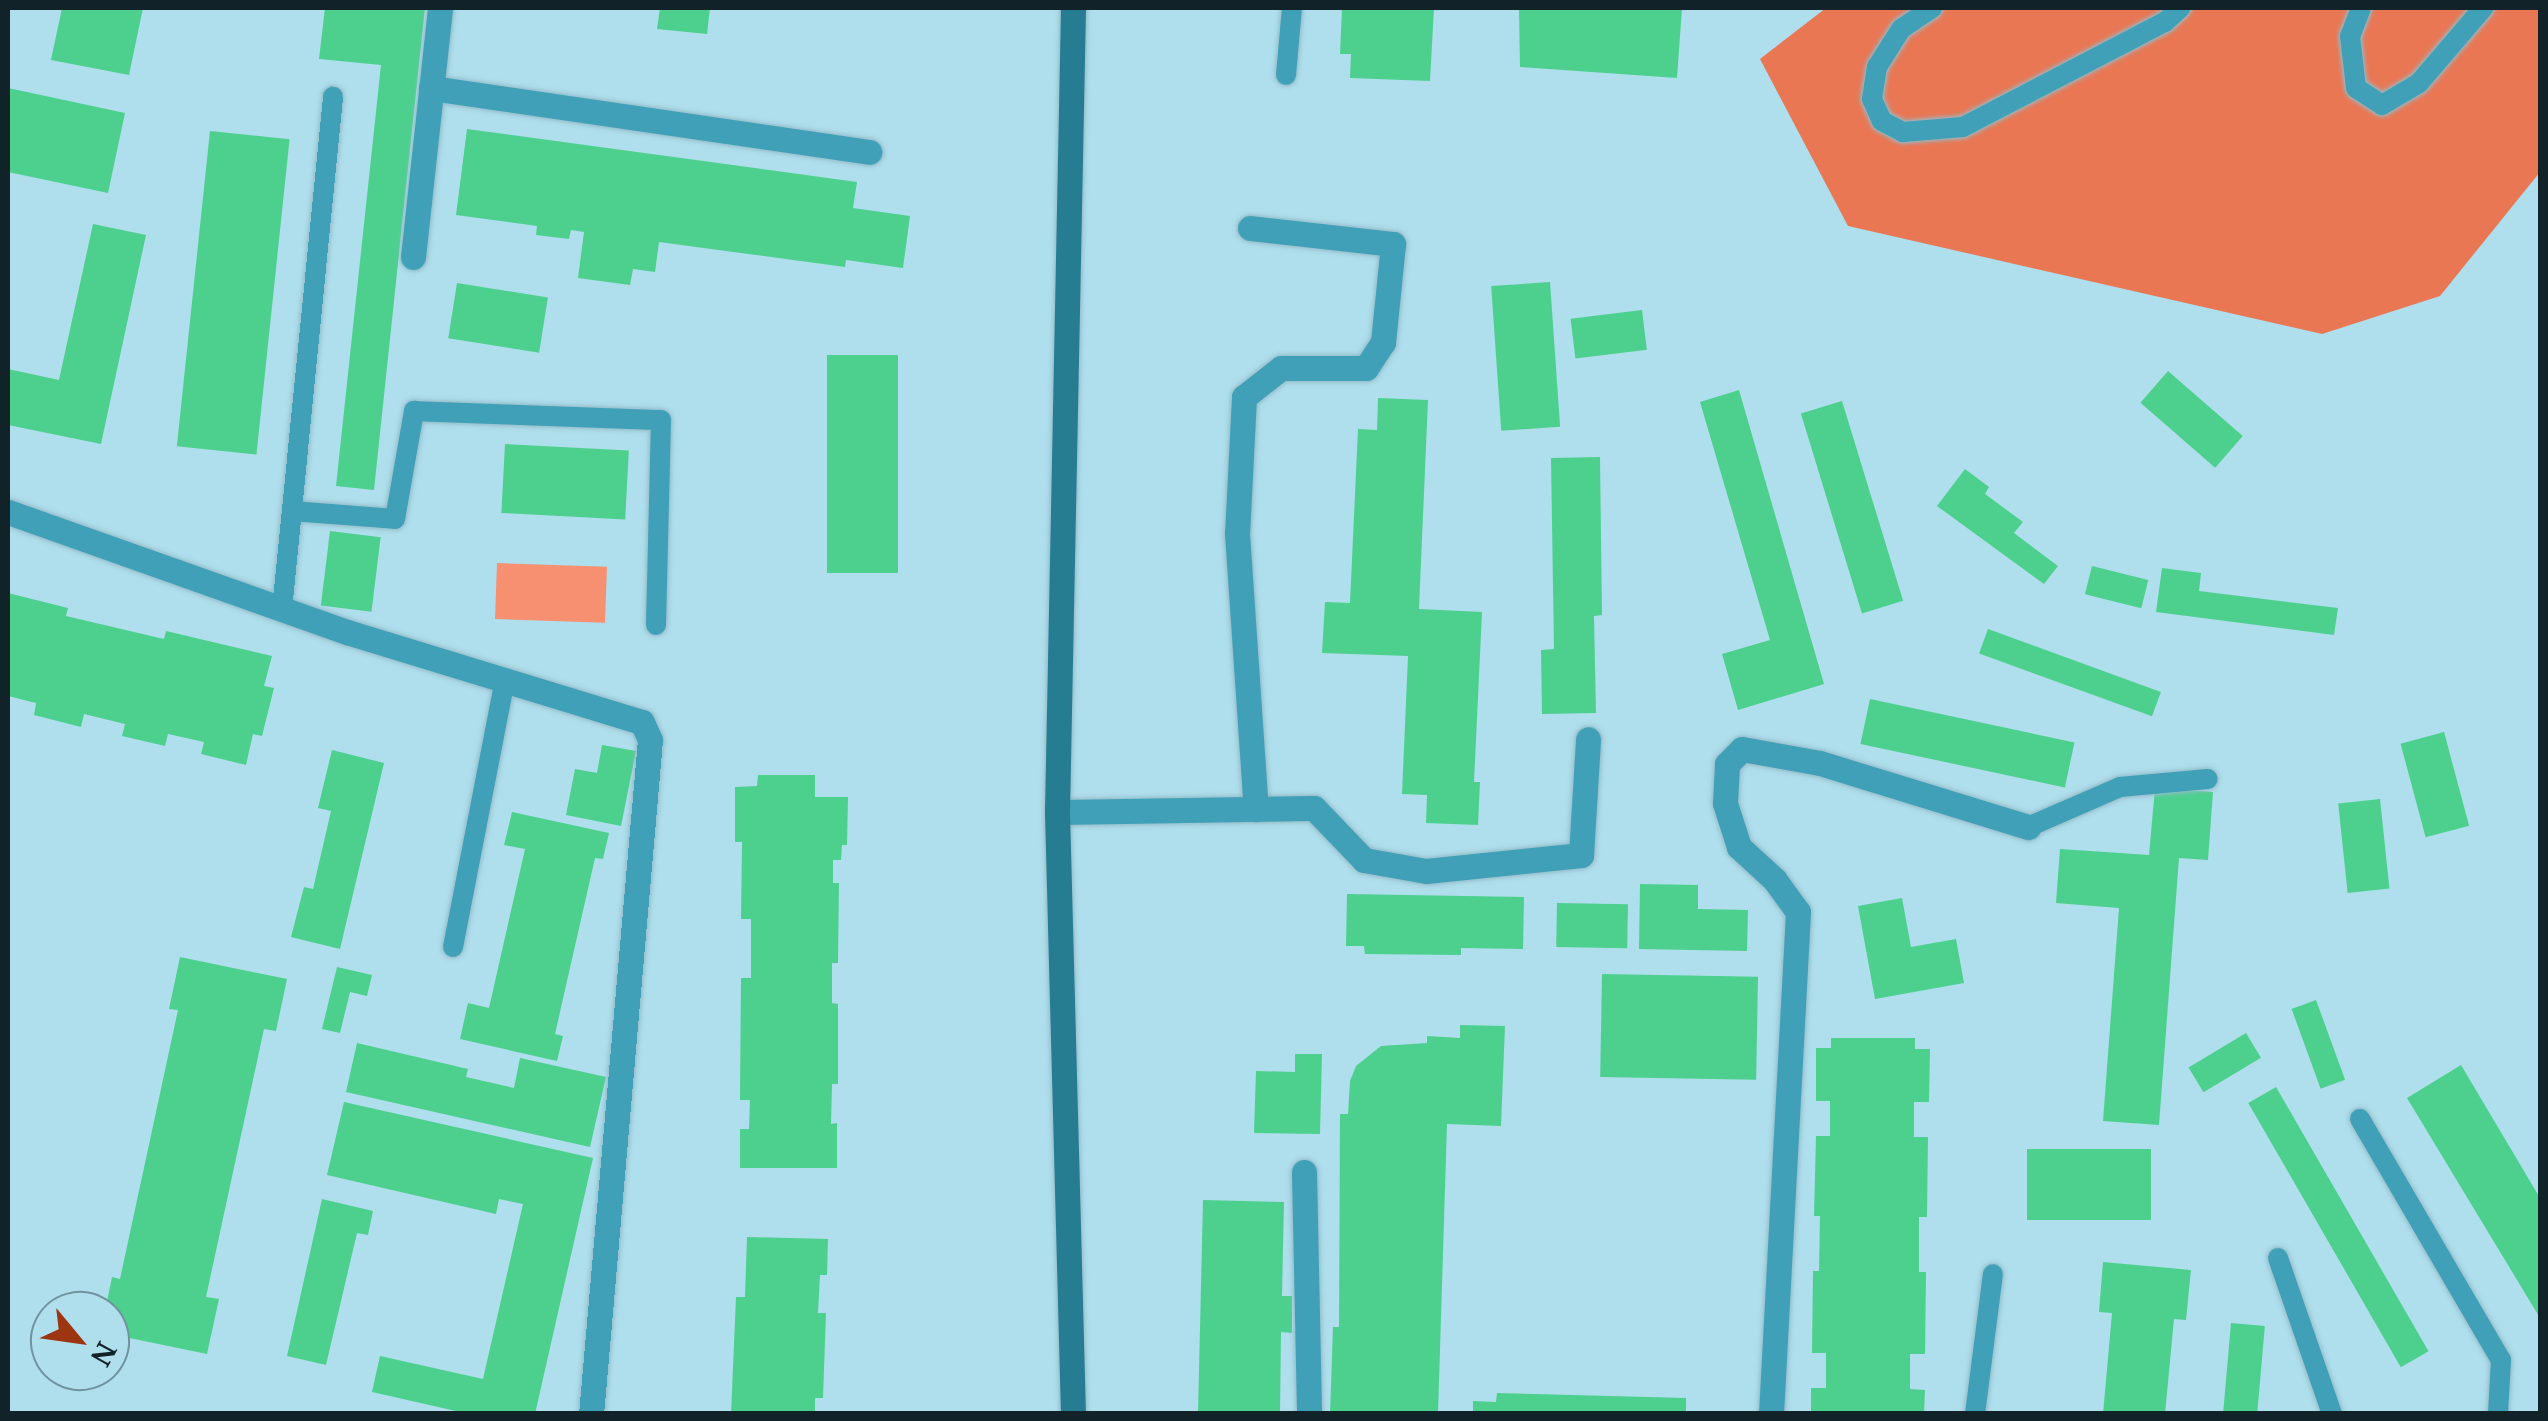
<!DOCTYPE html>
<style>
body{margin:0}
#map{position:relative;width:2548px;height:1421px;overflow:hidden;background:#afdeec;font-family:"Noto Serif",serif}
div>[style]{position:absolute}
.green>*{inset:0;background:#f78f71;transform-origin:0 0}
.forest>*{inset:0;background:#e97754}
.building>*{inset:0;background:#4dd08d;transform-origin:0 0}
.roads{filter:drop-shadow(0 0 2px #93bcc9) drop-shadow(0 0 2px #93bcc9)}
.service>*{height:20px;margin:-10px;padding:0 10px;transform-origin:10px;border-radius:10px;background:#40a0b7}
.minor>*{height:25px;margin:-12.5px;padding:0 12.5px;transform-origin:12.5px;border-radius:12.5px;background:#40a0b7}
.secondary>*{height:25px;margin:-12.5px;padding:0 12.5px;transform-origin:12.5px;border-radius:12.5px;background:#267d92}
span{translate:-50% -50%;white-space:nowrap;text-align:center;line-height:1.15;-webkit-text-stroke:8px #afdeec;paint-order:stroke}
.frame{position:absolute;inset:0;border:10px solid #112328;pointer-events:none}
.north{position:absolute;left:30px;top:1291px;width:100px;height:100px;box-sizing:border-box;background:#afdeec;border:2px solid #70939e;border-radius:50%;rotate:119deg;font-size:28px;font-weight:700;line-height:40px;text-align:center;color:#112328}
.north::after{content:'';display:block;margin:auto;width:35px;height:45px;background:#9c3512;clip-path:polygon(50% 0,100% 100%,50% 72%,0 100%)}
</style>
<div id="map">
<div class="green">
<div style="left:497px;top:563px;width:110px;height:56px;rotate:2deg"></div>
</div>
<div class="forest">
<div style="clip-path:polygon(1826px 8px,2540px 8px,2540px 172px,2440px 296px,2322px 334px,1848px 226px,1760px 59px)"></div>
</div>
<div class="building">
<div style="clip-path:polygon(62px 8px,143px 8px,129px 75px,51px 60px)"></div>
<div style="clip-path:polygon(325px 8px,425px 8px,374px 490px,336px 486px,381px 65px,319px 59px)"></div>
<div style="clip-path:polygon(660px 8px,710px 8px,707px 34px,657px 29px)"></div>
<div style="clip-path:polygon(1342px 8px,1434px 8px,1430px 81px,1350px 78px,1351px 54px,1340px 54px)"></div>
<div style="clip-path:polygon(1519px 8px,1682px 8px,1677px 78px,1520px 67px)"></div>
<div style="clip-path:polygon(8px 88px,125px 113px,108px 193px,8px 172px)"></div>
<div style="clip-path:polygon(467px 129px,857px 182px,853px 208px,910px 216px,903px 268px,846px 260px,845px 267px,659px 242px,655px 272px,633px 269px,630px 285px,578px 278px,584px 232px,571px 230px,569px 239px,536px 235px,537px 226px,456px 215px)"></div>
<div style="left:210px;top:131px;width:80px;height:317px;rotate:6deg"></div>
<div style="clip-path:polygon(93px 224px,146px 235px,101px 444px,8px 425px,8px 369px,59px 380px)"></div>
<div style="left:1550px;top:282px;width:145px;height:59px;rotate:86deg"></div>
<div style="left:457px;top:283px;width:92px;height:56px;rotate:9deg"></div>
<div style="left:1642px;top:310px;width:40px;height:72px;rotate:83deg"></div>
<div style="left:898px;top:355px;width:218px;height:71px;rotate:90deg"></div>
<div style="left:2168px;top:371px;width:99px;height:42px;rotate:41deg"></div>
<div style="clip-path:polygon(1739px 390px,1824px 684px,1738px 710px,1722px 654px,1770px 640px,1700px 402px)"></div>
<div style="clip-path:polygon(1378px 398px,1428px 400px,1419px 609px,1482px 612px,1474px 782px,1480px 782px,1478px 825px,1426px 823px,1427px 795px,1402px 794px,1408px 656px,1322px 653px,1325px 602px,1350px 603px,1358px 429px,1377px 430px)"></div>
<div style="left:1842px;top:401px;width:209px;height:43px;rotate:73deg"></div>
<div style="left:505px;top:444px;width:124px;height:69px;rotate:3deg"></div>
<div style="clip-path:polygon(1600px 457px,1602px 615px,1594px 616px,1596px 713px,1542px 714px,1541px 650px,1554px 649px,1551px 458px)"></div>
<div style="clip-path:polygon(1965px 469px,1989px 487px,1985px 494px,2023px 522px,2014px 533px,2058px 566px,2044px 584px,1937px 506px)"></div>
<div style="left:330px;top:531px;width:51px;height:75px;rotate:7deg"></div>
<div style="left:2092px;top:566px;width:58px;height:29px;rotate:14deg"></div>
<div style="clip-path:polygon(2162px 568px,2201px 573px,2199px 591px,2338px 608px,2334px 635px,2156px 612px)"></div>
<div style="clip-path:polygon(8px 593px,68px 608px,66px 616px,164px 639px,166px 631px,272px 656px,264px 686px,274px 688px,262px 736px,253px 734px,246px 765px,201px 754px,204px 742px,168px 734px,165px 746px,122px 736px,125px 724px,84px 714px,81px 727px,34px 715px,36px 703px,8px 696px)"></div>
<div style="left:1988px;top:629px;width:184px;height:26px;rotate:20deg"></div>
<div style="left:1870px;top:699px;width:209px;height:46px;rotate:12deg"></div>
<div style="left:2444px;top:732px;width:97px;height:45px;rotate:75deg"></div>
<div style="clip-path:polygon(602px 745px,636px 751px,621px 826px,566px 815px,575px 769px,597px 773px)"></div>
<div style="clip-path:polygon(332px 750px,384px 763px,340px 949px,291px 937px,304px 887px,313px 889px,331px 811px,318px 808px)"></div>
<div style="clip-path:polygon(758px 775px,815px 775px,815px 797px,848px 797px,847px 845px,842px 845px,841px 860px,833px 860px,833px 883px,839px 883px,838px 963px,832px 963px,832px 1003px,838px 1004px,838px 1084px,832px 1084px,831px 1124px,837px 1123px,837px 1168px,740px 1168px,740px 1129px,749px 1129px,750px 1100px,740px 1100px,741px 978px,751px 978px,751px 919px,741px 919px,742px 842px,735px 842px,735px 787px,757px 786px)"></div>
<div style="clip-path:polygon(2155px 788px,2213px 792px,2208px 860px,2179px 858px,2159px 1125px,2103px 1121px,2119px 908px,2056px 903px,2060px 849px,2149px 855px)"></div>
<div style="left:2380px;top:799px;width:90px;height:42px;rotate:84deg"></div>
<div style="clip-path:polygon(512px 812px,609px 833px,603px 859px,595px 858px,555px 1034px,563px 1036px,557px 1061px,460px 1039px,468px 1003px,489px 1008px,525px 849px,504px 845px)"></div>
<div style="clip-path:polygon(1640px 884px,1698px 885px,1698px 909px,1748px 910px,1747px 951px,1639px 949px)"></div>
<div style="clip-path:polygon(1347px 894px,1524px 897px,1523px 949px,1461px 948px,1461px 955px,1365px 954px,1364px 946px,1346px 946px)"></div>
<div style="clip-path:polygon(1902px 898px,1911px 947px,1956px 939px,1964px 983px,1875px 999px,1858px 906px)"></div>
<div style="left:1557px;top:903px;width:71px;height:44px;rotate:1deg"></div>
<div style="clip-path:polygon(180px 957px,287px 979px,276px 1031px,264px 1029px,206px 1297px,219px 1299px,207px 1354px,110px 1334px,110px 1311px,105px 1311px,112px 1277px,120px 1279px,178px 1010px,169px 1009px)"></div>
<div style="clip-path:polygon(337px 967px,372px 975px,367px 996px,350px 992px,340px 1033px,322px 1029px)"></div>
<div style="left:1602px;top:974px;width:156px;height:103px;rotate:1deg"></div>
<div style="left:2316px;top:1000px;width:85px;height:26px;rotate:70deg"></div>
<div style="clip-path:polygon(1460px 1025px,1505px 1026px,1501px 1126px,1447px 1124px,1438px 1414px,1330px 1414px,1333px 1327px,1339px 1327px,1340px 1114px,1348px 1114px,1350px 1081px,1356px 1066px,1381px 1046px,1427px 1043px,1427px 1036px,1460px 1038px)"></div>
<div style="left:2246px;top:1033px;width:29px;height:67px;rotate:59deg"></div>
<div style="clip-path:polygon(1831px 1038px,1915px 1038px,1915px 1049px,1930px 1049px,1929px 1102px,1914px 1102px,1914px 1137px,1928px 1137px,1927px 1217px,1919px 1217px,1919px 1272px,1926px 1272px,1925px 1354px,1910px 1354px,1910px 1389px,1925px 1390px,1924px 1414px,1811px 1414px,1811px 1388px,1826px 1388px,1826px 1353px,1812px 1353px,1813px 1271px,1819px 1271px,1820px 1216px,1814px 1216px,1816px 1136px,1830px 1136px,1830px 1101px,1816px 1101px,1816px 1048px,1831px 1048px)"></div>
<div style="clip-path:polygon(357px 1043px,468px 1069px,466px 1077px,514px 1088px,520px 1058px,606px 1077px,590px 1147px,346px 1092px)"></div>
<div style="clip-path:polygon(1295px 1054px,1322px 1054px,1320px 1134px,1254px 1133px,1256px 1071px,1295px 1072px)"></div>
<div style="clip-path:polygon(2461px 1065px,2540px 1198px,2540px 1318px,2407px 1098px)"></div>
<div style="left:2276px;top:1087px;width:305px;height:32px;rotate:60deg"></div>
<div style="clip-path:polygon(344px 1102px,593px 1158px,535px 1414px,469px 1414px,372px 1392px,380px 1356px,483px 1379px,523px 1204px,499px 1199px,496px 1214px,327px 1175px)"></div>
<div style="left:2027px;top:1149px;width:124px;height:71px"></div>
<div style="clip-path:polygon(322px 1199px,373px 1211px,368px 1235px,357px 1233px,326px 1365px,287px 1356px)"></div>
<div style="clip-path:polygon(1203px 1200px,1284px 1202px,1282px 1296px,1292px 1296px,1292px 1333px,1281px 1332px,1280px 1414px,1198px 1414px)"></div>
<div style="clip-path:polygon(747px 1237px,828px 1239px,827px 1275px,820px 1275px,818px 1313px,826px 1313px,823px 1398px,815px 1398px,815px 1414px,731px 1414px,736px 1297px,745px 1297px)"></div>
<div style="clip-path:polygon(2103px 1262px,2191px 1270px,2186px 1320px,2174px 1319px,2165px 1414px,2103px 1414px,2112px 1313px,2099px 1312px)"></div>
<div style="left:2231px;top:1323px;width:34px;height:91px;rotate:5deg"></div>
<div style="clip-path:polygon(1497px 1393px,1686px 1398px,1686px 1414px,1473px 1414px,1473px 1401px,1496px 1402px)"></div>
</div>
<div class="roads">
<div class="service">
<div style="left:1932px;top:8px;width:37px;rotate:146deg"></div>
<div style="left:1901px;top:29px;width:45px;rotate:122.3deg"></div>
<div style="left:1877px;top:67px;width:32px;rotate:99deg"></div>
<div style="left:1872px;top:99px;width:24px;rotate:66deg"></div>
<div style="left:1882px;top:121px;width:24px;rotate:28deg"></div>
<div style="left:1903px;top:132px;width:60px;rotate:-4.8deg"></div>
<div style="left:1963px;top:127px;width:228px;rotate:-27.5deg"></div>
<div style="left:2165px;top:22px;width:21px;rotate:-43deg"></div>
<div style="left:2361px;top:8px;width:30px;rotate:111deg"></div>
<div style="left:2350px;top:36px;width:52px;rotate:83.4deg"></div>
<div style="left:2356px;top:88px;width:31px;rotate:33deg"></div>
<div style="left:2382px;top:105px;width:43px;rotate:-30.7deg"></div>
<div style="left:2419px;top:83px;width:99px;rotate:-49.5deg"></div>
<div style="left:1286px;top:75px;width:67px;rotate:-84.9deg"></div>
<div style="left:292px;top:511px;width:103px;rotate:4.4deg"></div>
<div style="left:395px;top:519px;width:110px;rotate:-80deg"></div>
<div style="left:414px;top:411px;width:247px;rotate:2.1deg"></div>
<div style="left:661px;top:420px;width:205px;rotate:91.4deg"></div>
<div style="left:282px;top:610px;width:516px;rotate:-84.32deg"></div>
<div style="left:2028px;top:827px;width:100px;rotate:-23.5deg"></div>
<div style="left:2120px;top:787px;width:88px;rotate:-5.2deg"></div>
<div style="left:453px;top:947px;width:272px;rotate:-79deg"></div>
<div style="left:2360px;top:1119px;width:279px;rotate:59.7deg"></div>
<div style="left:2501px;top:1360px;width:54px;rotate:93.2deg"></div>
<div style="left:2278px;top:1258px;width:165px;rotate:70.9deg"></div>
<div style="left:1975px;top:1414px;width:141px;rotate:-82.7deg"></div>
</div>
<div class="minor">
<div style="left:431px;top:88px;width:443px;rotate:8.3deg"></div>
<div style="left:1250px;top:228px;width:144px;rotate:6.4deg"></div>
<div style="left:1393px;top:244px;width:99px;rotate:95.8deg"></div>
<div style="left:1383px;top:342px;width:31px;rotate:123deg"></div>
<div style="left:1366px;top:368px;width:85px;rotate:180deg"></div>
<div style="left:1281px;top:368px;width:47px;rotate:141.9deg"></div>
<div style="left:1244px;top:397px;width:136px;rotate:92.9deg"></div>
<div style="left:1237px;top:533px;width:277px;rotate:86.1deg"></div>
<div style="left:413px;top:257px;width:250px;rotate:-83.8deg"></div>
<div style="left:8px;top:512px;width:360px;rotate:19.5deg"></div>
<div style="left:347px;top:632px;width:308px;rotate:17deg"></div>
<div style="left:642px;top:722px;width:20px;rotate:66deg"></div>
<div style="left:650px;top:740px;width:677px;rotate:95deg"></div>
<div style="left:1057px;top:812px;width:257px;rotate:-0.9deg"></div>
<div style="left:1314px;top:808px;width:72px;rotate:46.1deg"></div>
<div style="left:1364px;top:860px;width:63px;rotate:10.1deg"></div>
<div style="left:1426px;top:871px;width:156px;rotate:-5.9deg"></div>
<div style="left:1581px;top:855px;width:116px;rotate:-86.5deg"></div>
<div style="left:1304px;top:1172px;width:242px;rotate:88.8deg"></div>
<div style="left:1771px;top:1414px;width:503px;rotate:-86.92deg"></div>
<div style="left:1798px;top:912px;width:39px;rotate:-126deg"></div>
<div style="left:1775px;top:880px;width:49px;rotate:-137.5deg"></div>
<div style="left:1739px;top:847px;width:46px;rotate:-107.7deg"></div>
<div style="left:1725px;top:803px;width:39px;rotate:-87deg"></div>
<div style="left:1727px;top:764px;width:21px;rotate:-45deg"></div>
<div style="left:1742px;top:749px;width:79px;rotate:10.2deg"></div>
<div style="left:1820px;top:763px;width:218px;rotate:17.1deg"></div>
</div>
<div class="secondary">
<div style="left:1073px;top:8px;width:804px;rotate:91.14deg"></div>
<div style="left:1057px;top:812px;width:602px;rotate:88.48deg"></div>
</div>
</div>
<div class="frame"></div>
<div class="north">N</div>
</div>
